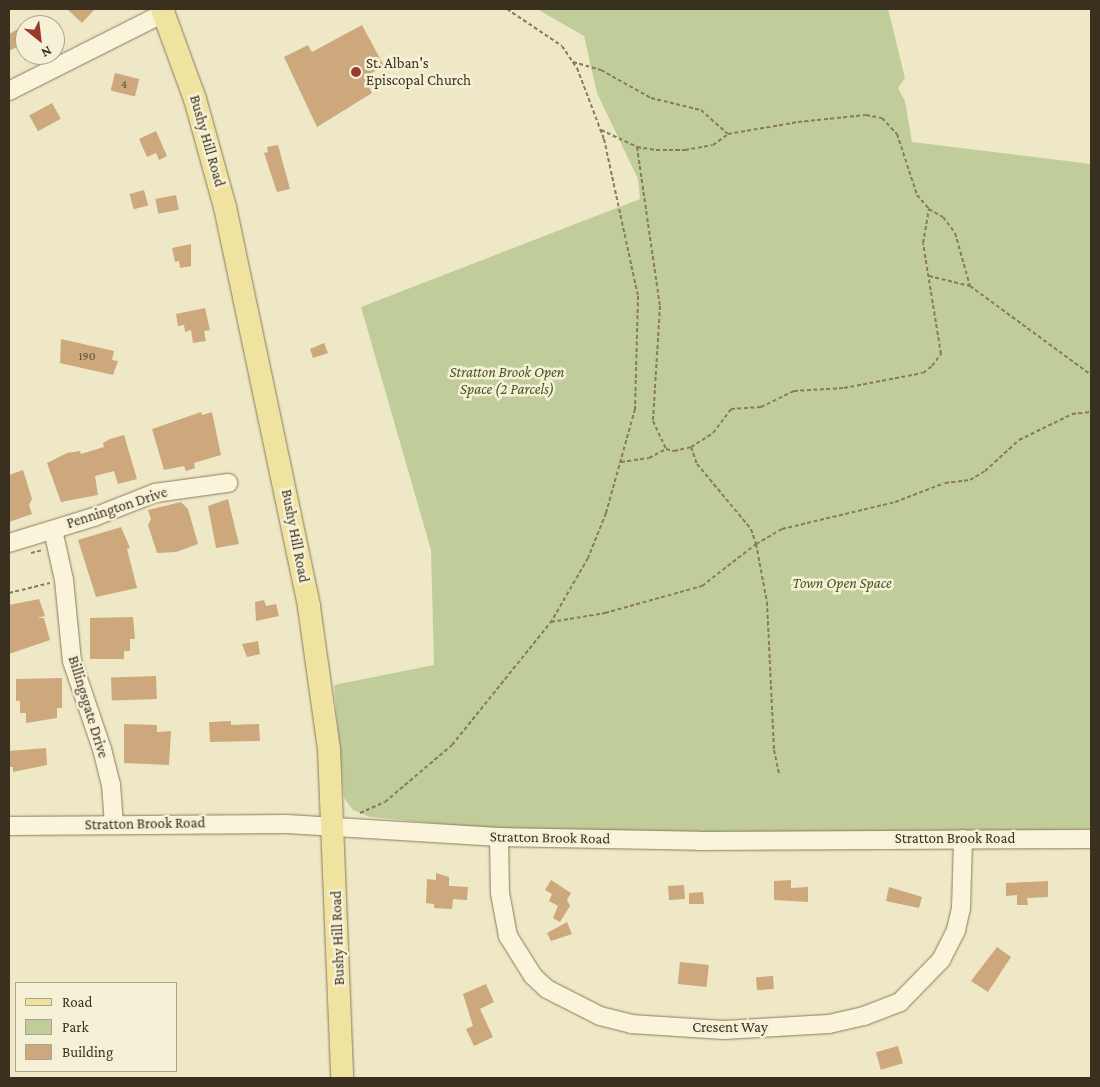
<!DOCTYPE html>
<style>
body{margin:0}
#map{position:relative;width:1100px;height:1087px;overflow:hidden;background:#eee8c6;font-family:"Crimson Pro",serif}
div>[style]{position:absolute}
.green>*{inset:0;background:#c0cd9a}
.building>*{inset:0;background:#cca87c;transform-origin:0 0}
.path>*{height:2px;margin-top:-1px;transform-origin:0;background:repeating-linear-gradient(90deg,#8a7a5c 0 4px,transparent 0 6.5px)}
.roads{filter:drop-shadow(0 0 1px #8a7a5c) drop-shadow(0 0 1px #8a7a5c)}
.minor>*{height:18px;margin:-9px;padding:0 9px;transform-origin:9px;border-radius:9px;background:#f9f4da}
.major>*{height:22px;margin:-11px;padding:0 11px;transform-origin:11px;border-radius:11px;background:#f0e29f}
.dots>*{width:14px;height:14px;translate:-50% -50%;box-sizing:border-box;border:2px solid #f6f1d6;border-radius:50%}
span{translate:-50% -50%;white-space:nowrap;text-align:center;line-height:1.15;-webkit-text-stroke:5px #f6f1d6;paint-order:stroke}
.number-label{font-size:12px;color:#5e4e36}
.number-label span{-webkit-text-stroke-width:0}
.poi-label{font-size:15px;color:#3a301f}
.left{translate:0 -50%;text-align:left}
.street-label{font-size:15px;color:#3a301f}
.park-label{font-size:15px;color:#445626;font-style:italic}
.frame{position:absolute;inset:0;border:10px solid #3a301f;pointer-events:none}
.legend{position:absolute;left:15px;top:982px;width:162px;height:90px;box-sizing:border-box;background:#f6f1d6;border:1px solid #aba48d;margin:0;padding:6px 9px;list-style:none;font-size:15px;color:#3a301f}
.legend li{display:flex;align-items:center;gap:10px;height:25px}
.legend b{width:25px;border:1px solid #aba48d}
.north{position:absolute;left:15px;top:15px;width:50px;height:50px;box-sizing:border-box;background:#f6f1d6;border:1px solid #aba48d;border-radius:50%;rotate:151deg;font-size:14px;font-weight:700;line-height:20px;text-align:center;color:#3a301f}
.north::after{content:'';display:block;margin:auto;width:18px;height:22px;background:#983a2c;clip-path:polygon(50% 0,100% 100%,50% 72%,0 100%)}
</style>
<div id="map">
<div class="green">
<div style="clip-path:polygon(537px 9px,888px 9px,905px 78px,898px 88px,905px 101px,912px 142px,1091px 164px,1091px 829px,784px 836px,484px 828px,370px 817px,353px 810px,344px 798px,334px 685px,434px 665px,431px 550px,361px 307px,640px 199px,638px 179px,597px 93px,584px 36px)"></div>
</div>
<div class="building">
<div style="clip-path:polygon(67px 9px,95px 9px,82px 23px)"></div>
<div style="clip-path:polygon(362px 25px,384px 66px,364px 77px,372px 93px,317px 127px,284px 57px,308px 45px,312px 52px)"></div>
<div style="clip-path:polygon(20px 28px,25px 37px,25px 61px,17px 47px,9px 51px,9px 34px)"></div>
<div style="left:115px;top:73px;width:25px;height:18px;rotate:14deg"></div>
<div style="left:52px;top:103px;width:18px;height:26px;rotate:61deg"></div>
<div style="clip-path:polygon(156px 131px,167px 156px,159px 160px,156px 153px,147px 157px,139px 139px)"></div>
<div style="clip-path:polygon(278px 145px,290px 189px,277px 192px,264px 153px,268px 152px,267px 147px)"></div>
<div style="left:144px;top:190px;width:16px;height:15px;rotate:75deg"></div>
<div style="left:176px;top:195px;width:15px;height:21px;rotate:79deg"></div>
<div style="clip-path:polygon(191px 244px,191px 266px,180px 268px,179px 261px,175px 262px,172px 248px)"></div>
<div style="clip-path:polygon(205px 308px,210px 330px,204px 331px,206px 341px,193px 343px,191px 330px,185px 332px,184px 325px,178px 326px,176px 314px)"></div>
<div style="clip-path:polygon(61px 339px,114px 351px,112px 360px,118px 361px,113px 375px,60px 363px)"></div>
<div style="clip-path:polygon(324px 343px,328px 353px,313px 358px,310px 349px)"></div>
<div style="clip-path:polygon(201px 412px,202px 415px,212px 412px,221px 455px,194px 463px,195px 468px,186px 471px,184px 466px,164px 470px,152px 429px)"></div>
<div style="clip-path:polygon(124px 435px,137px 479px,118px 484px,114px 471px,95px 476px,98px 495px,61px 502px,47px 463px,67px 453px,80px 451px,81px 454px,104px 447px,103px 443px,110px 439px)"></div>
<div style="clip-path:polygon(23px 470px,32px 499px,29px 505px,32px 514px,9px 522px,9px 475px)"></div>
<div style="clip-path:polygon(228px 499px,239px 544px,216px 548px,208px 506px)"></div>
<div style="clip-path:polygon(181px 502px,188px 509px,198px 544px,176px 552px,157px 553px,148px 525px,151px 519px,148px 510px)"></div>
<div style="clip-path:polygon(121px 527px,130px 548px,127px 549px,137px 588px,96px 597px,78px 540px)"></div>
<div style="clip-path:polygon(39px 599px,45px 616px,37px 618px,44px 618px,50px 640px,9px 654px,9px 605px)"></div>
<div style="clip-path:polygon(264px 600px,266px 606px,276px 604px,279px 616px,256px 621px,255px 602px)"></div>
<div style="clip-path:polygon(133px 617px,135px 639px,130px 639px,130px 651px,124px 651px,124px 659px,90px 659px,90px 618px)"></div>
<div style="clip-path:polygon(258px 641px,260px 654px,247px 657px,242px 644px)"></div>
<div style="left:156px;top:676px;width:23px;height:45px;rotate:88deg"></div>
<div style="clip-path:polygon(62px 678px,62px 708px,57px 708px,57px 718px,26px 723px,26px 713px,20px 713px,20px 701px,16px 701px,16px 679px)"></div>
<div style="clip-path:polygon(231px 721px,231px 725px,259px 724px,260px 741px,210px 742px,209px 722px)"></div>
<div style="clip-path:polygon(124px 724px,157px 725px,157px 732px,171px 731px,169px 765px,124px 763px)"></div>
<div style="clip-path:polygon(46px 748px,47px 765px,13px 772px,13px 767px,9px 767px,9px 751px)"></div>
<div style="clip-path:polygon(436px 873px,449px 877px,449px 886px,468px 887px,467px 900px,453px 899px,452px 909px,434px 908px,434px 904px,426px 903px,427px 879px,436px 880px)"></div>
<div style="clip-path:polygon(551px 880px,571px 893px,567px 900px,570px 906px,560px 922px,553px 918px,558px 906px,549px 901px,552px 894px,545px 890px)"></div>
<div style="clip-path:polygon(791px 880px,791px 888px,808px 887px,808px 902px,774px 900px,774px 881px)"></div>
<div style="clip-path:polygon(1048px 881px,1048px 897px,1027px 898px,1028px 905px,1017px 905px,1017px 895px,1006px 896px,1006px 883px)"></div>
<div style="left:684px;top:885px;width:14px;height:16px;rotate:86deg"></div>
<div style="clip-path:polygon(889px 887px,922px 897px,919px 908px,886px 901px)"></div>
<div style="clip-path:polygon(703px 892px,704px 904px,689px 904px,689px 893px)"></div>
<div style="clip-path:polygon(567px 922px,572px 934px,551px 941px,547px 933px)"></div>
<div style="clip-path:polygon(997px 947px,1011px 957px,988px 992px,971px 981px)"></div>
<div style="left:680px;top:962px;width:29px;height:22px;rotate:6deg"></div>
<div style="left:773px;top:976px;width:13px;height:17px;rotate:86deg"></div>
<div style="clip-path:polygon(486px 984px,494px 1002px,480px 1009px,493px 1037px,474px 1046px,466px 1029px,473px 1026px,463px 994px)"></div>
<div style="left:898px;top:1046px;width:18px;height:23px;rotate:74deg"></div>
</div>
<div class="path">
<div style="left:507px;top:9px;width:66px;rotate:33.9deg"></div>
<div style="left:562px;top:46px;width:27px;rotate:56deg"></div>
<div style="left:577px;top:68px;width:76px;rotate:69.2deg"></div>
<div style="left:604px;top:139px;width:161px;rotate:77.8deg"></div>
<div style="left:638px;top:296px;width:113px;rotate:91.5deg"></div>
<div style="left:635px;top:409px;width:108px;rotate:105.6deg"></div>
<div style="left:606px;top:513px;width:48px;rotate:111.8deg"></div>
<div style="left:588px;top:558px;width:74px;rotate:120deg"></div>
<div style="left:573px;top:62px;width:29px;rotate:16deg"></div>
<div style="left:601px;top:70px;width:57px;rotate:29.2deg"></div>
<div style="left:651px;top:98px;width:51px;rotate:13.5deg"></div>
<div style="left:701px;top:110px;width:36px;rotate:42deg"></div>
<div style="left:728px;top:134px;width:71px;rotate:-9.7deg"></div>
<div style="left:798px;top:122px;width:68px;rotate:-5.9deg"></div>
<div style="left:866px;top:115px;width:16px;rotate:11deg"></div>
<div style="left:882px;top:118px;width:22px;rotate:47deg"></div>
<div style="left:897px;top:134px;width:64px;rotate:71.8deg"></div>
<div style="left:917px;top:195px;width:18px;rotate:49deg"></div>
<div style="left:929px;top:209px;width:16px;rotate:30deg"></div>
<div style="left:943px;top:217px;width:20px;rotate:53deg"></div>
<div style="left:955px;top:233px;width:55px;rotate:74.2deg"></div>
<div style="left:970px;top:286px;width:150px;rotate:36.3deg"></div>
<div style="left:601px;top:130px;width:40px;rotate:25deg"></div>
<div style="left:637px;top:147px;width:19px;rotate:9deg"></div>
<div style="left:656px;top:150px;width:29px"></div>
<div style="left:685px;top:150px;width:28px;rotate:-10deg"></div>
<div style="left:713px;top:145px;width:19px;rotate:-36deg"></div>
<div style="left:637px;top:147px;width:161px;rotate:81.8deg"></div>
<div style="left:660px;top:306px;width:115px;rotate:93.5deg"></div>
<div style="left:653px;top:421px;width:31px;rotate:65deg"></div>
<div style="left:666px;top:449px;width:8px;rotate:14deg"></div>
<div style="left:674px;top:451px;width:17px;rotate:-13deg"></div>
<div style="left:691px;top:447px;width:26px;rotate:-32deg"></div>
<div style="left:713px;top:433px;width:30px;rotate:-53deg"></div>
<div style="left:731px;top:409px;width:30px;rotate:-4deg"></div>
<div style="left:761px;top:407px;width:37px;rotate:-26deg"></div>
<div style="left:794px;top:391px;width:50px;rotate:-3.4deg"></div>
<div style="left:844px;top:388px;width:80px;rotate:-10.8deg"></div>
<div style="left:923px;top:373px;width:11px;rotate:-38deg"></div>
<div style="left:932px;top:366px;width:15px;rotate:-53deg"></div>
<div style="left:941px;top:354px;width:112px;rotate:-99.2deg"></div>
<div style="left:923px;top:243px;width:35px;rotate:-80deg"></div>
<div style="left:929px;top:276px;width:42px;rotate:13.7deg"></div>
<div style="left:691px;top:447px;width:18px;rotate:71deg"></div>
<div style="left:697px;top:464px;width:85px;rotate:50.3deg"></div>
<div style="left:751px;top:529px;width:16px;rotate:72deg"></div>
<div style="left:756px;top:544px;width:59px;rotate:79.3deg"></div>
<div style="left:767px;top:602px;width:148px;rotate:87.3deg"></div>
<div style="left:774px;top:750px;width:24px;rotate:78deg"></div>
<div style="left:621px;top:462px;width:28px;rotate:-8deg"></div>
<div style="left:649px;top:458px;width:19px;rotate:-28deg"></div>
<div style="left:31px;top:553px;width:12px;rotate:-14deg"></div>
<div style="left:9px;top:593px;width:42px;rotate:-13.7deg"></div>
<div style="left:360px;top:813px;width:27px;rotate:-24deg"></div>
<div style="left:385px;top:802px;width:88px;rotate:-40.4deg"></div>
<div style="left:452px;top:745px;width:158px;rotate:-51.2deg"></div>
<div style="left:551px;top:622px;width:55px;rotate:-9.5deg"></div>
<div style="left:605px;top:613px;width:101px;rotate:-15.6deg"></div>
<div style="left:702px;top:586px;width:68px;rotate:-37.9deg"></div>
<div style="left:756px;top:544px;width:30px;rotate:-30deg"></div>
<div style="left:782px;top:529px;width:116px;rotate:-13.4deg"></div>
<div style="left:895px;top:502px;width:53px;rotate:-20.8deg"></div>
<div style="left:945px;top:483px;width:25px;rotate:-7deg"></div>
<div style="left:970px;top:480px;width:17px;rotate:-31deg"></div>
<div style="left:985px;top:471px;width:46px;rotate:-42.4deg"></div>
<div style="left:1019px;top:440px;width:59px;rotate:-26.1deg"></div>
<div style="left:1072px;top:414px;width:19px;rotate:-6deg"></div>
</div>
<div class="roads">
<div class="minor">
<div style="left:9px;top:91px;width:174px;rotate:-26.7deg"></div>
<div style="left:53px;top:530px;width:51px;rotate:77.6deg"></div>
<div style="left:64px;top:580px;width:81px;rotate:84.4deg"></div>
<div style="left:72px;top:661px;width:93px;rotate:71.2deg"></div>
<div style="left:102px;top:749px;width:36px;rotate:76deg"></div>
<div style="left:111px;top:784px;width:41px;rotate:85.8deg"></div>
<div style="left:9px;top:543px;width:89px;rotate:-17deg"></div>
<div style="left:94px;top:517px;width:66px;rotate:-21.5deg"></div>
<div style="left:155px;top:493px;width:74px;rotate:-7.8deg"></div>
<div style="left:9px;top:826px;width:278px;rotate:-0.4deg"></div>
<div style="left:287px;top:824px;width:212px;rotate:3.5deg"></div>
<div style="left:499px;top:837px;width:200px;rotate:1.1deg"></div>
<div style="left:699px;top:841px;width:392px;rotate:-0.3deg"></div>
<div style="left:499px;top:837px;width:56px;rotate:89deg"></div>
<div style="left:500px;top:893px;width:44px;rotate:79.5deg"></div>
<div style="left:508px;top:936px;width:47px;rotate:58deg"></div>
<div style="left:533px;top:976px;width:19px;rotate:43deg"></div>
<div style="left:547px;top:989px;width:59px;rotate:27deg"></div>
<div style="left:600px;top:1016px;width:32px;rotate:14deg"></div>
<div style="left:631px;top:1024px;width:93px;rotate:3.7deg"></div>
<div style="left:724px;top:1030px;width:105px;rotate:-3.3deg"></div>
<div style="left:829px;top:1024px;width:36px;rotate:-13deg"></div>
<div style="left:864px;top:1016px;width:39px;rotate:-21deg"></div>
<div style="left:900px;top:1002px;width:59px;rotate:-45.7deg"></div>
<div style="left:941px;top:960px;width:34px;rotate:-63deg"></div>
<div style="left:956px;top:930px;width:23px;rotate:-77deg"></div>
<div style="left:961px;top:908px;width:69px;rotate:-88.3deg"></div>
</div>
<div class="major">
<div style="left:162px;top:9px;width:96px;rotate:69.9deg"></div>
<div style="left:195px;top:99px;width:112px;rotate:74.5deg"></div>
<div style="left:225px;top:207px;width:409px;rotate:78.1deg"></div>
<div style="left:309px;top:607px;width:143px;rotate:82deg"></div>
<div style="left:329px;top:749px;width:329px;rotate:87.7deg"></div>
</div>
</div>
<div class="dots">
<div style="left:356px;top:72px;background:#983a2c"></div>
</div>
<div class="number-label">
<span style="left:124px;top:85px">4</span>
<span style="left:87px;top:357px">190</span>
</div>
<div class="poi-label">
<span class="left" style="left:366px;top:72px">St. Alban's<br>Episcopal Church</span>
</div>
<div class="street-label">
<span style="left:207px;top:141px;rotate:74deg">Bushy Hill Road</span>
<span style="left:117px;top:508px;rotate:-18deg">Pennington Drive</span>
<span style="left:295px;top:536px;rotate:79deg">Bushy Hill Road</span>
<span style="left:88px;top:707px;rotate:73deg">Billingsgate Drive</span>
<span style="left:145px;top:824px;rotate:-1deg">Stratton Brook Road</span>
<span style="left:550px;top:838px;rotate:1deg">Stratton Brook Road</span>
<span style="left:955px;top:839px">Stratton Brook Road</span>
<span style="left:338px;top:938px;rotate:-92deg">Bushy Hill Road</span>
<span style="left:730px;top:1028px">Cresent Way</span>
</div>
<div class="park-label">
<span style="left:507px;top:381px">Stratton Brook Open<br>Space (2 Parcels)</span>
<span style="left:842px;top:584px">Town Open Space</span>
</div>
<div class="frame"></div>
<ul class="legend">
<li><b style="height:6px;background:#f0e29f"></b>Road</li>
<li><b style="height:14px;background:#c0cd9a"></b>Park</li>
<li><b style="height:14px;background:#cca87c"></b>Building</li>
</ul>
<div class="north">N</div>
</div>
